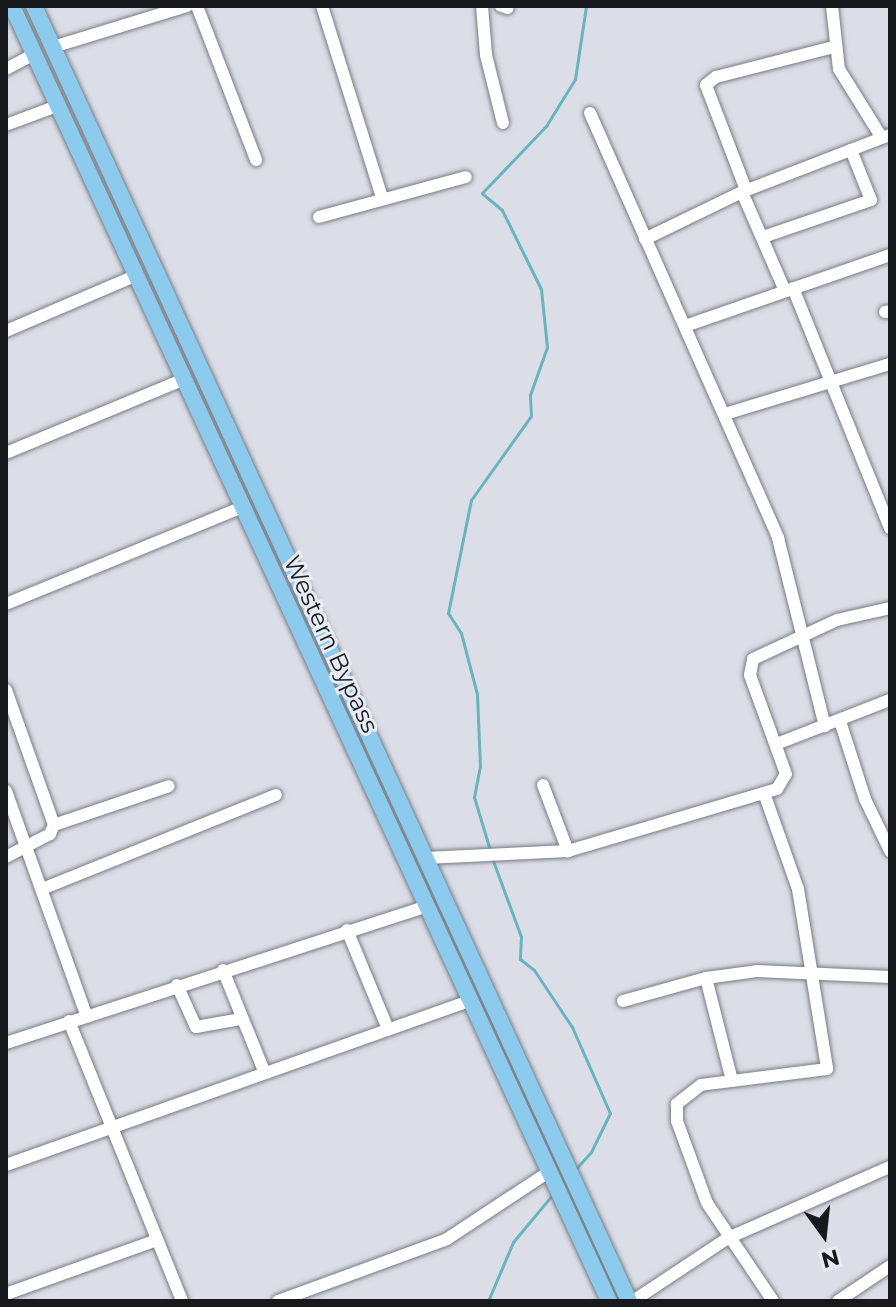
<!DOCTYPE html>
<style>
body{margin:0}
#map{position:relative;width:896px;height:1307px;overflow:hidden;background:#dbdee7;font-family:Montserrat,sans-serif}
div>[style]{position:absolute}
.stream>*{height:3px;margin:-1.5px;padding:0 1.5px;transform-origin:1.5px;border-radius:1.5px;background:#69b4be}
.roads{filter:drop-shadow(0 0 2px #787c83) drop-shadow(0 0 2px #787c83)}
.minor>*{height:12px;margin:-6px;padding:0 6px;transform-origin:6px;border-radius:6px;background:#fff}
.major>*{height:16px;margin:-8px;padding:0 8px;transform-origin:8px;border-radius:8px;background:#8ccbee}
span{translate:-50% -50%;white-space:nowrap;text-align:center;line-height:1.15;-webkit-text-stroke:6px #e8ecf4;paint-order:stroke}
.street-label{font-size:24px;color:#18191c}
.frame{position:absolute;inset:0;border:8px solid #18191c;pointer-events:none}
.north{position:absolute;left:784px;top:1195px;width:80px;height:80px;-webkit-text-stroke:6px #e8ecf4;paint-order:stroke;rotate:165deg;font-size:22px;font-weight:700;line-height:32px;text-align:center;color:#18191c}
.north::after{content:'';display:block;margin:auto;width:28px;height:36px;background:#18191c;clip-path:polygon(50% 0,100% 100%,50% 72%,0 100%)}
</style>
<div id="map">
<div class="stream">
<div style="left:490px;top:850px;width:55px;rotate:-106.8deg"></div>
<div style="left:474px;top:797px;width:32px;rotate:-79deg"></div>
<div style="left:480px;top:766px;width:72px;rotate:-92.4deg"></div>
<div style="left:477px;top:694px;width:63px;rotate:-104.7deg"></div>
<div style="left:461px;top:633px;width:24px;rotate:-123deg"></div>
<div style="left:448px;top:613px;width:115px;rotate:-78.5deg"></div>
<div style="left:471px;top:500px;width:103px;rotate:-54.5deg"></div>
<div style="left:531px;top:416px;width:21px;rotate:-93deg"></div>
<div style="left:530px;top:395px;width:51px;rotate:-70.5deg"></div>
<div style="left:547px;top:347px;width:58px;rotate:-95.9deg"></div>
<div style="left:541px;top:289px;width:88px;rotate:-116.3deg"></div>
<div style="left:502px;top:210px;width:26px;rotate:-140deg"></div>
<div style="left:482px;top:193px;width:93px;rotate:-46.3deg"></div>
<div style="left:546px;top:126px;width:55px;rotate:-58.3deg"></div>
<div style="left:575px;top:79px;width:74px;rotate:-81.4deg"></div>
<div style="left:492px;top:858px;width:84px;rotate:69.8deg"></div>
<div style="left:521px;top:937px;width:22px;rotate:93deg"></div>
<div style="left:520px;top:959px;width:18px;rotate:38deg"></div>
<div style="left:534px;top:970px;width:69px;rotate:56.3deg"></div>
<div style="left:572px;top:1027px;width:94px;rotate:66.2deg"></div>
<div style="left:610px;top:1113px;width:43px;rotate:116deg"></div>
<div style="left:591px;top:1152px;width:25px;rotate:132deg"></div>
<div style="left:488px;top:1301px;width:64px;rotate:-67deg"></div>
<div style="left:513px;top:1242px;width:62px;rotate:-50.2deg"></div>
</div>
<div class="roads">
<div class="minor">
<div style="left:197px;top:6px;width:165px;rotate:69deg"></div>
<div style="left:322px;top:6px;width:201px;rotate:72.6deg"></div>
<div style="left:482px;top:6px;width:49px;rotate:85.3deg"></div>
<div style="left:486px;top:55px;width:70px;rotate:76deg"></div>
<div style="left:501px;top:6px;width:7px;rotate:16deg"></div>
<div style="left:832px;top:6px;width:63px;rotate:83.7deg"></div>
<div style="left:839px;top:69px;width:81px;rotate:58.1deg"></div>
<div style="left:53px;top:47px;width:140px;rotate:-17deg"></div>
<div style="left:6px;top:69px;width:32px;rotate:-28deg"></div>
<div style="left:590px;top:113px;width:465px;rotate:66.1deg"></div>
<div style="left:778px;top:538px;width:194px;rotate:76deg"></div>
<div style="left:6px;top:125px;width:54px;rotate:-20.4deg"></div>
<div style="left:746px;top:190px;width:112px;rotate:-110.9deg"></div>
<div style="left:706px;top:85px;width:13px;rotate:-39deg"></div>
<div style="left:716px;top:77px;width:122px;rotate:-14.3deg"></div>
<div style="left:742px;top:192px;width:108px;rotate:66.5deg"></div>
<div style="left:319px;top:217px;width:152px;rotate:-15.2deg"></div>
<div style="left:763px;top:237px;width:114px;rotate:-18.9deg"></div>
<div style="left:871px;top:200px;width:54px;rotate:-111.8deg"></div>
<div style="left:645px;top:239px;width:108px;rotate:-25.9deg"></div>
<div style="left:742px;top:192px;width:159px;rotate:-21.1deg"></div>
<div style="left:793px;top:288px;width:259px;rotate:68deg"></div>
<div style="left:885px;top:312px;width:5px;rotate:-11deg"></div>
<div style="left:688px;top:325px;width:214px;rotate:-19.1deg"></div>
<div style="left:6px;top:331px;width:140px;rotate:-23.1deg"></div>
<div style="left:725px;top:414px;width:172px;rotate:-16.9deg"></div>
<div style="left:6px;top:453px;width:191px;rotate:-22.5deg"></div>
<div style="left:6px;top:604px;width:255px;rotate:-22.3deg"></div>
<div style="left:6px;top:690px;width:143px;rotate:70.4deg"></div>
<div style="left:54px;top:825px;width:10px;rotate:114deg"></div>
<div style="left:50px;top:834px;width:50px;rotate:152.4deg"></div>
<div style="left:840px;top:721px;width:82px;rotate:72.2deg"></div>
<div style="left:865px;top:799px;width:58px;rotate:64.3deg"></div>
<div style="left:779px;top:743px;width:119px;rotate:-21.2deg"></div>
<div style="left:543px;top:785px;width:71px;rotate:69.3deg"></div>
<div style="left:6px;top:791px;width:238px;rotate:70.3deg"></div>
<div style="left:764px;top:793px;width:102px;rotate:70.5deg"></div>
<div style="left:798px;top:889px;width:182px;rotate:80.8deg"></div>
<div style="left:827px;top:1069px;width:127px;rotate:172.8deg"></div>
<div style="left:701px;top:1085px;width:31px;rotate:142deg"></div>
<div style="left:677px;top:1104px;width:17px;rotate:90deg"></div>
<div style="left:677px;top:1121px;width:87px;rotate:69.9deg"></div>
<div style="left:707px;top:1203px;width:118px;rotate:56deg"></div>
<div style="left:54px;top:825px;width:121px;rotate:-18.7deg"></div>
<div style="left:426px;top:858px;width:142px;rotate:-2.8deg"></div>
<div style="left:568px;top:851px;width:218px;rotate:-16.5deg"></div>
<div style="left:777px;top:789px;width:17px;rotate:-59deg"></div>
<div style="left:786px;top:774px;width:105px;rotate:-110deg"></div>
<div style="left:750px;top:675px;width:16px;rotate:-79deg"></div>
<div style="left:753px;top:659px;width:93px;rotate:-24.9deg"></div>
<div style="left:837px;top:620px;width:54px;rotate:-12.8deg"></div>
<div style="left:42px;top:889px;width:252px;rotate:-21.9deg"></div>
<div style="left:347px;top:930px;width:107px;rotate:67.5deg"></div>
<div style="left:223px;top:970px;width:109px;rotate:67.9deg"></div>
<div style="left:706px;top:978px;width:106px;rotate:75.8deg"></div>
<div style="left:177px;top:985px;width:46px;rotate:65.7deg"></div>
<div style="left:196px;top:1027px;width:46px;rotate:-10.1deg"></div>
<div style="left:623px;top:1001px;width:86px;rotate:-15.5deg"></div>
<div style="left:706px;top:978px;width:51px;rotate:-7.8deg"></div>
<div style="left:757px;top:971px;width:133px;rotate:2.6deg"></div>
<div style="left:69px;top:1021px;width:302px;rotate:68deg"></div>
<div style="left:6px;top:1043px;width:441px;rotate:-18deg"></div>
<div style="left:6px;top:1165px;width:491px;rotate:-19.5deg"></div>
<div style="left:6px;top:1294px;width:160px;rotate:-19.7deg"></div>
<div style="left:278px;top:1301px;width:180px;rotate:-20.1deg"></div>
<div style="left:447px;top:1239px;width:120px;rotate:-33.4deg"></div>
<div style="left:633px;top:1301px;width:114px;rotate:-33.6deg"></div>
<div style="left:728px;top:1238px;width:177px;rotate:-23.7deg"></div>
<div style="left:838px;top:1301px;width:63px;rotate:-33.9deg"></div>
</div>
<div class="major">
<div style="left:12px;top:6px;width:1426px;rotate:65.25deg"></div>
<div style="left:34px;top:6px;width:1425px;rotate:65.32deg"></div>
</div>
</div>
<div class="street-label">
<span style="left:331px;top:644px;rotate:65deg">Western Bypass</span>
</div>
<div class="frame"></div>
<div class="north">N</div>
</div>
